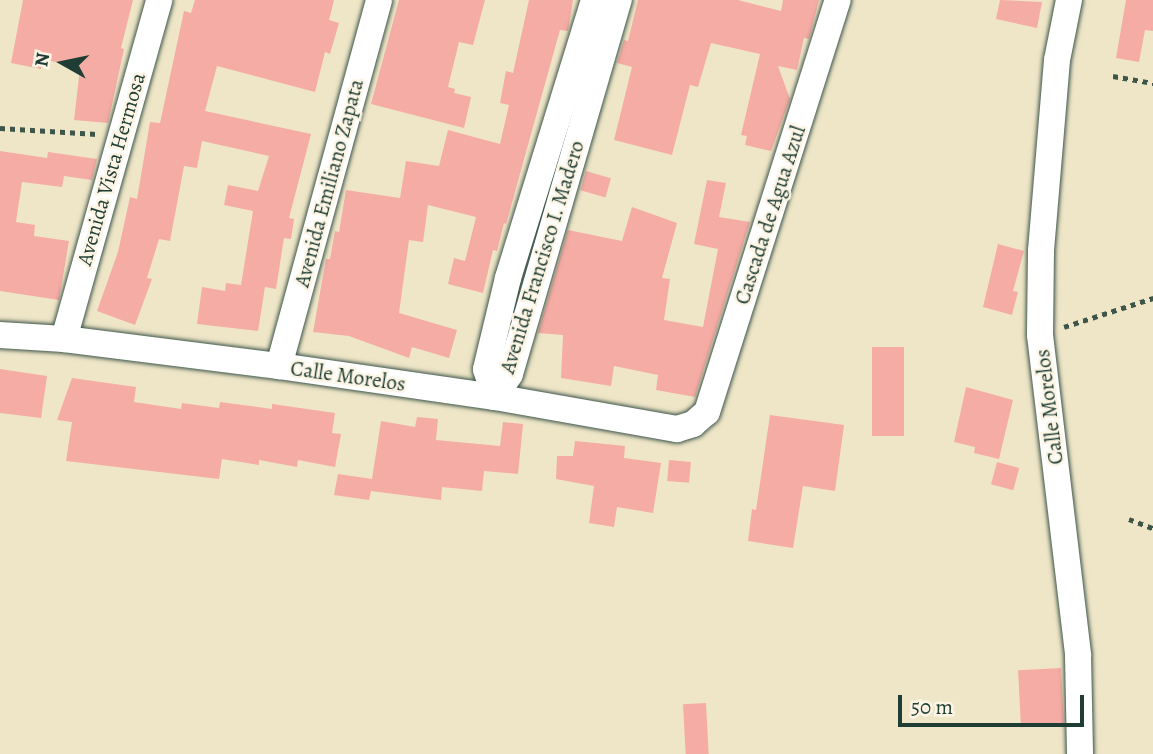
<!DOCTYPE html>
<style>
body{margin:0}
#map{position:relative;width:1153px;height:754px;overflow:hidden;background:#efe6c8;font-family:Alegreya,serif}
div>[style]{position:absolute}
.building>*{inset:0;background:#f5aca5;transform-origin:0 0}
.path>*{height:4.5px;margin-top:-2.25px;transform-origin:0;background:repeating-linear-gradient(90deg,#3e564a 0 5px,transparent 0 10px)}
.roads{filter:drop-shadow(0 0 2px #3e564a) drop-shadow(0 0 2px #3e564a)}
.street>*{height:26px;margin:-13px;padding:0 13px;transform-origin:13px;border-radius:13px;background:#fff}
span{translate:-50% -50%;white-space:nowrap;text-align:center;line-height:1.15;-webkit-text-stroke:5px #fcf5e5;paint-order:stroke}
.street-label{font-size:21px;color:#1f3d34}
.north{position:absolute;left:28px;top:28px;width:70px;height:70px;-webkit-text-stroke:5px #fcf5e5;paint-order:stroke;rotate:279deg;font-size:19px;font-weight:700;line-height:28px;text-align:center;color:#1f3d34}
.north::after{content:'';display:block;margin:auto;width:24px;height:32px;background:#1f3d34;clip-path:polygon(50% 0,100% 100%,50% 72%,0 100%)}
.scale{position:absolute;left:898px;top:695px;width:186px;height:32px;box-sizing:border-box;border:4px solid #1f3d34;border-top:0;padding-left:9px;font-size:21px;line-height:24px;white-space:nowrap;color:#1f3d34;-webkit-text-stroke:5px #fcf5e5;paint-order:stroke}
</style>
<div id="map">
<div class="building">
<div style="clip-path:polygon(23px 0,133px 0,121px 48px,124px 49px,108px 123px,74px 120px,80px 68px,43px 59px,41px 69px,11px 63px)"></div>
<div style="clip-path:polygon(195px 0,334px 0,329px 20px,339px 23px,330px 54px,325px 52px,315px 92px,217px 66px,205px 111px,311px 134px,289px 218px,294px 219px,291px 239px,284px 238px,276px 289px,265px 287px,258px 331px,197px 324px,202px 287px,225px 291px,226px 283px,241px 285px,253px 211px,224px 205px,228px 185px,258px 191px,269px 156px,202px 141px,197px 168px,184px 166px,170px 241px,159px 239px,147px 278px,152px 279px,135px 325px,97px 311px,118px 252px,130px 197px,137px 199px,150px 122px,160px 123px,184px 11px,191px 13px)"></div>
<div style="clip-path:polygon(399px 0,485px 0,473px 45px,459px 42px,448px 87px,455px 89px,454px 93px,471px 97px,464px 128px,371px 104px)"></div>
<div style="clip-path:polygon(529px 0,573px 0,568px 31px,560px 30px,506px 224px,504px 223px,497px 251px,493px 250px,483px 293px,448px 284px,454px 258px,465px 261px,476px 217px,428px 205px,423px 242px,409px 240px,399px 313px,457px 330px,449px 358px,412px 347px,409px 358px,349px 336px,313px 332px,326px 259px,330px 259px,335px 231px,339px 232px,346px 190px,400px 198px,406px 161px,439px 166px,448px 130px,500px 144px,509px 105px,500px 103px,506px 71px,513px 73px)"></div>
<div style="clip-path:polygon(638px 0,738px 0,781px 11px,783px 0,819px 0,809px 39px,804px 38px,797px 70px,778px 66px,790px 99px,771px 151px,745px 145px,747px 136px,741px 135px,760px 54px,711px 43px,698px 87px,690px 85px,672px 155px,614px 140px,632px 67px,617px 63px,624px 40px,628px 41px)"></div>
<div style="clip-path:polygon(1000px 0,1042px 2px,1037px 28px,996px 19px)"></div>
<div style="clip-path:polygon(1126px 0,1153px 0,1153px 31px,1145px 30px,1139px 62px,1116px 58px)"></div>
<div style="clip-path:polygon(0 151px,47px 158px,48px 152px,97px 159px,92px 180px,64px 176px,62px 187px,22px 182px,16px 222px,35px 225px,34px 236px,69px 241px,59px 300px,0 291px)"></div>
<div style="left:586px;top:171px;width:26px;height:20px;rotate:16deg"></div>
<div style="clip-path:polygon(707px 180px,726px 183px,719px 217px,750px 222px,695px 397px,656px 390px,658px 375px,614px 366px,611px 386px,561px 378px,563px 335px,538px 333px,568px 230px,622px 241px,632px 207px,677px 223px,662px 278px,670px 279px,664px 320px,703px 327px,718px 249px,694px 244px)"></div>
<div style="clip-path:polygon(998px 244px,1024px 251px,1013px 291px,1018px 292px,1012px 315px,983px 307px)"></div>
<div style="left:872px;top:347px;width:32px;height:89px"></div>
<div style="clip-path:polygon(0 369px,47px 376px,41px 418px,0 413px)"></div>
<div style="clip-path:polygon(72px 378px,136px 387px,134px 402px,181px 409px,182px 403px,219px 408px,220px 402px,272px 409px,272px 404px,335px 413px,332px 433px,341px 434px,335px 467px,298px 460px,297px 467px,259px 460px,259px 465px,222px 459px,219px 479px,66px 461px,72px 422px,57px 420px)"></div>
<div style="clip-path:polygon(966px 387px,1013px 400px,999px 459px,974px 453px,975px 447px,954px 442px)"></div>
<div style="clip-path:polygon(770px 415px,844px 425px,835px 491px,803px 486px,793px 548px,748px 541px,752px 509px,756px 510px)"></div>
<div style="clip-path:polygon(417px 417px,438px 419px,436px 440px,500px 446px,503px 422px,523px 424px,518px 474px,484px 471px,482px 491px,442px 487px,441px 500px,371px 491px,369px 500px,334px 495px,338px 474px,372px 479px,381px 421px,415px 427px)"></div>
<div style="clip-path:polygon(575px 441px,625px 446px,624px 458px,661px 463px,653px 513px,617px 507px,614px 527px,589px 523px,594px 486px,556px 479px,557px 456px,573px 456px)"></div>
<div style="left:669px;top:460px;width:22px;height:21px;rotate:5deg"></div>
<div style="left:997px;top:462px;width:23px;height:23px;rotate:15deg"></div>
<div style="left:1061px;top:668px;width:57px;height:43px;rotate:87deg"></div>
<div style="left:706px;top:703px;width:51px;height:23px;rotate:87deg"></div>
</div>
<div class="path">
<div style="left:1113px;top:76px;width:41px;rotate:9.9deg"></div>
<div style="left:0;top:128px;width:97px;rotate:3.5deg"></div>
<div style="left:1064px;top:327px;width:94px;rotate:-18deg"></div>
<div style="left:1129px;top:519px;width:26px;rotate:21deg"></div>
</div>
<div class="roads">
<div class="street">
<div style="left:1069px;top:0;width:61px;rotate:101.3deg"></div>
<div style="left:1057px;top:60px;width:192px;rotate:94.8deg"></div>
<div style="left:1041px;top:251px;width:84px;rotate:90.7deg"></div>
<div style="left:1040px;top:335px;width:323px;rotate:83.2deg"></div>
<div style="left:1078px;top:656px;width:98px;rotate:88.8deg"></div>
<div style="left:0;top:335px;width:64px;rotate:3.6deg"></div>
<div style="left:64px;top:339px;width:217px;rotate:7.2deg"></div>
<div style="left:279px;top:366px;width:218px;rotate:8.2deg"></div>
<div style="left:495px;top:397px;width:185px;rotate:10deg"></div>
<div style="left:677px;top:429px;width:17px;rotate:-17deg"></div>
<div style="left:693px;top:424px;width:18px;rotate:-41deg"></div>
<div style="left:707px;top:412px;width:432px;rotate:-72.4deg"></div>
<div style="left:64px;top:339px;width:352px;rotate:-74.3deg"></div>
<div style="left:279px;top:366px;width:379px;rotate:-74.7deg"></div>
<div style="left:495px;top:397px;width:27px;rotate:-57deg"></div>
<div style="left:510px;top:374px;width:390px;rotate:-73.8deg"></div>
<div style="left:495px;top:397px;width:29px;rotate:-108deg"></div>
<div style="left:486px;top:369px;width:94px;rotate:-76.4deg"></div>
<div style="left:508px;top:278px;width:291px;rotate:-72.8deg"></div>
</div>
</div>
<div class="street-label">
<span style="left:111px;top:169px;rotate:-74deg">Avenida Vista Hermosa</span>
<span style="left:329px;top:183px;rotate:-75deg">Avenida Emiliano Zapata</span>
<span style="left:770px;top:215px;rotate:-72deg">Cascada de Agua Azul</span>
<span style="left:542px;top:257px;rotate:-73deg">Avenida Francisco I. Madero</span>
<span style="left:348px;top:376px;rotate:8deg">Calle Morelos</span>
<span style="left:1049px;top:407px;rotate:-97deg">Calle Morelos</span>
</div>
<div class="north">N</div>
<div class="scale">50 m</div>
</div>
